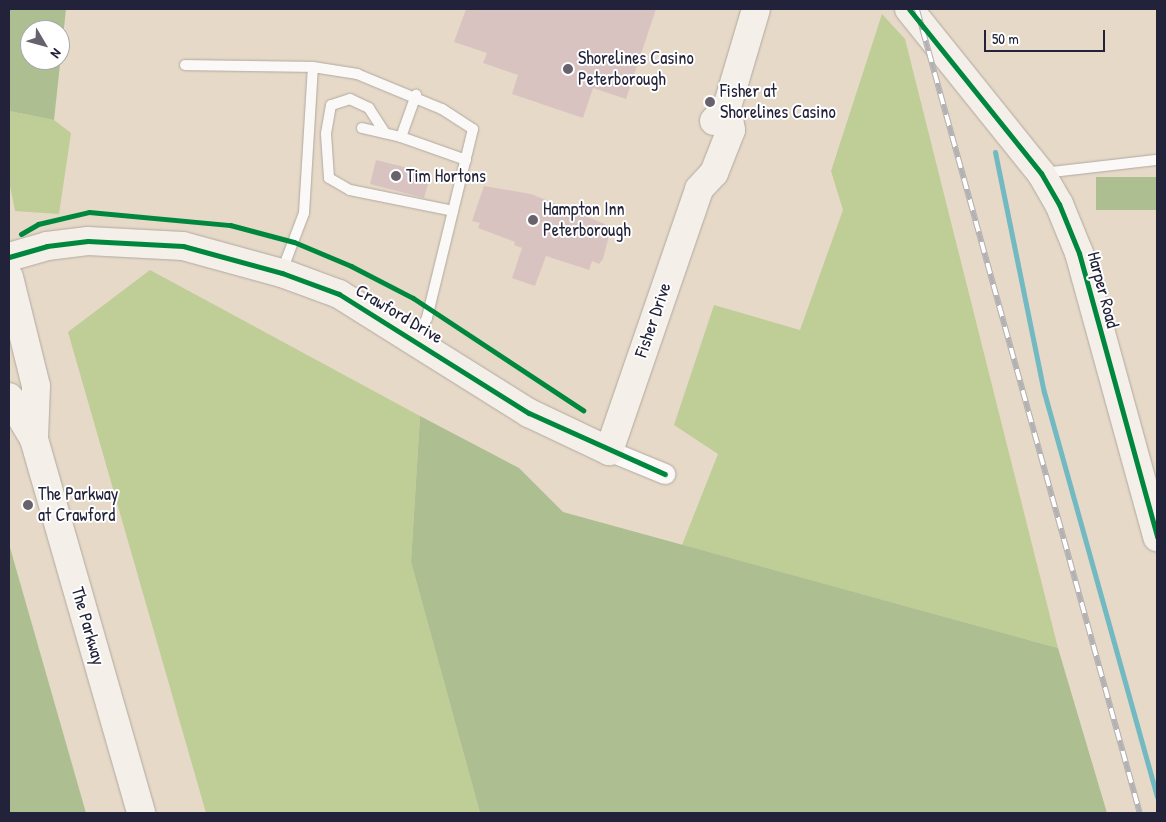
<!DOCTYPE html>
<style>
body{margin:0}
#map{position:relative;width:1166px;height:822px;overflow:hidden;background:#e6d9c8;font-family:"Patrick Hand",sans-serif}
div>[style]{position:absolute}
.green>*{inset:0;background:#bfcd97}
.forest>*{inset:0;background:#adbf90;transform-origin:0 0}
.stream>*{height:5px;margin:-2.5px;padding:0 2.5px;transform-origin:2.5px;border-radius:2.5px;background:#72b9c2}
.building>*{inset:0;background:#d9c3c1}
.roads{filter:drop-shadow(0 0 1px #b1a9a0) drop-shadow(0 0 1px #b1a9a0)}
.lane>*{height:10px;margin:-5px;padding:0 5px;transform-origin:5px;border-radius:5px;background:#fbf9f7}
.street>*{height:20px;margin:-10px;padding:0 10px;transform-origin:10px;border-radius:10px;background:#fbf9f7}
.secondary>*{height:28px;margin:-14px;padding:0 14px;transform-origin:14px;border-radius:14px;background:#f4efe8}
.rail>*{height:5.5px;margin-top:-2.75px;transform-origin:0;background:repeating-linear-gradient(90deg,#fff 0 11px,#b3b1b2 0 22px);box-sizing:border-box;border-block:1px solid #b3b1b2}
.cycleway>*{height:5px;margin:-2.5px;padding:0 2.5px;transform-origin:2.5px;border-radius:2.5px;background:#00873e}
.dots>*{width:14px;height:14px;translate:-50% -50%;box-sizing:border-box;border:2px solid #fff;border-radius:50%}
span{translate:-50% -50%;white-space:nowrap;text-align:center;line-height:1.15;-webkit-text-stroke:4px #fff;paint-order:stroke}
.poi-label{font-size:18px;color:#22223b}
.left{translate:0 -50%;text-align:left}
.street-label{font-size:18px;color:#22223b}
.frame{position:absolute;inset:0;border:10px solid #22223b;pointer-events:none}
.north{position:absolute;left:20px;top:20px;width:50px;height:50px;box-sizing:border-box;background:#fff;border:1px solid #a7a7b1;border-radius:50%;rotate:127deg;font-size:14px;font-weight:700;line-height:20px;text-align:center;color:#22223b}
.north::after{content:'';display:block;margin:auto;width:18px;height:22px;background:#67626c;clip-path:polygon(50% 0,100% 100%,50% 72%,0 100%)}
.scale{position:absolute;left:984px;top:30px;width:121px;height:22px;box-sizing:border-box;border:2px solid #22223b;border-top:0;padding-left:6px;font-size:15px;line-height:18px;white-space:nowrap;color:#22223b;-webkit-text-stroke:4px #fff;paint-order:stroke}
</style>
<div id="map">
<div class="green">
<div style="clip-path:polygon(882px 14px,905px 39px,1058px 648px,682px 545px,718px 454px,674px 425px,714px 305px,800px 330px,843px 210px,831px 171px)"></div>
<div style="clip-path:polygon(9px 111px,54px 120px,71px 133px,59px 214px,15px 211px,9px 181px)"></div>
<div style="clip-path:polygon(150px 270px,420px 416px,411px 562px,480px 813px,206px 813px,68px 332px)"></div>
</div>
<div class="forest">
<div style="clip-path:polygon(evenodd,9px 9px,66px 9px,54px 120px,9px 111px,9px 9px,30px 30px,60px 30px,60px 60px,30px 60px,30px 30px)"></div>
<div style="left:1157px;top:177px;width:33px;height:61px;rotate:90deg"></div>
<div style="clip-path:polygon(420px 416px,519px 468px,563px 512px,1058px 648px,1107px 813px,480px 813px,411px 562px)"></div>
<div style="clip-path:polygon(9px 544px,86px 813px,9px 813px)"></div>
</div>
<div class="stream">
<div style="left:995px;top:152px;width:245px;rotate:78.5deg"></div>
<div style="left:1044px;top:392px;width:420px;rotate:74.4deg"></div>
</div>
<div class="building">
<div style="clip-path:polygon(466px 9px,656px 9px,626px 99px,593px 88px,583px 118px,512px 94px,518px 75px,483px 63px,487px 53px,454px 42px)"></div>
<div style="clip-path:polygon(376px 160px,421px 171px,418px 181px,428px 184px,424px 198px,370px 184px)"></div>
<div style="clip-path:polygon(484px 186px,531px 194px,605px 224px,611px 228px,603px 259px,599px 264px,592px 261px,589px 270px,546px 256px,535px 286px,512px 278px,522px 248px,514px 245px,515px 242px,478px 228px,480px 223px,472px 221px)"></div>
</div>
<div class="roads">
<div class="lane">
<div style="left:185px;top:65px;width:128px;rotate:0.9deg"></div>
<div style="left:362px;top:128px;width:40px;rotate:13deg"></div>
<div style="left:401px;top:137px;width:69px;rotate:19.5deg"></div>
<div style="left:385px;top:133px;width:30px;rotate:-123deg"></div>
<div style="left:369px;top:108px;width:21px;rotate:-155deg"></div>
<div style="left:350px;top:99px;width:20px;rotate:162deg"></div>
<div style="left:331px;top:105px;width:29px;rotate:100deg"></div>
<div style="left:326px;top:134px;width:44px;rotate:86.1deg"></div>
<div style="left:329px;top:178px;width:24px;rotate:30deg"></div>
<div style="left:350px;top:190px;width:105px;rotate:11.5deg"></div>
<div style="left:401px;top:137px;width:45px;rotate:-70.3deg"></div>
<div style="left:1044px;top:173px;width:114px;rotate:-6.6deg"></div>
<div style="left:282px;top:271px;width:62px;rotate:-69.2deg"></div>
<div style="left:304px;top:213px;width:146px;rotate:-86.5deg"></div>
<div style="left:313px;top:67px;width:45px;rotate:9deg"></div>
<div style="left:357px;top:74px;width:92px;rotate:22.4deg"></div>
<div style="left:442px;top:109px;width:37px;rotate:33deg"></div>
<div style="left:473px;top:129px;width:195px;rotate:103.7deg"></div>
<div style="left:427px;top:318px;width:24px;rotate:118deg"></div>
</div>
<div class="street">
<div style="left:609px;top:451px;width:61px;rotate:22.3deg"></div>
</div>
<div class="secondary">
<div style="left:909px;top:9px;width:211px;rotate:51.2deg"></div>
<div style="left:1041px;top:173px;width:36px;rotate:60deg"></div>
<div style="left:1059px;top:204px;width:53px;rotate:67.8deg"></div>
<div style="left:1079px;top:253px;width:295px;rotate:74.6deg"></div>
<div style="left:714px;top:121px;width:19px;rotate:-47deg"></div>
<div style="left:727px;top:107px;width:102px;rotate:-73.5deg"></div>
<div style="left:9px;top:257px;width:40px;rotate:-16deg"></div>
<div style="left:47px;top:246px;width:41px;rotate:-7deg"></div>
<div style="left:88px;top:241px;width:95px;rotate:3deg"></div>
<div style="left:183px;top:246px;width:103px;rotate:15.3deg"></div>
<div style="left:282px;top:273px;width:61px;rotate:20.2deg"></div>
<div style="left:339px;top:294px;width:224px;rotate:32.1deg"></div>
<div style="left:529px;top:413px;width:89px;rotate:25.4deg"></div>
<div style="left:609px;top:451px;width:277px;rotate:-71deg"></div>
<div style="left:699px;top:189px;width:22px;rotate:-47deg"></div>
<div style="left:714px;top:173px;width:46px;rotate:-68.4deg"></div>
<div style="left:731px;top:130px;width:23px;rotate:-100deg"></div>
<div style="left:9px;top:277px;width:112px;rotate:76.1deg"></div>
<div style="left:36px;top:386px;width:53px;rotate:92.2deg"></div>
<div style="left:9px;top:397px;width:49px;rotate:59.2deg"></div>
<div style="left:34px;top:439px;width:389px;rotate:74deg"></div>
</div>
</div>
<div class="rail">
<div style="left:917px;top:9px;width:834px;rotate:74.5deg"></div>
</div>
<div class="cycleway">
<div style="left:909px;top:9px;width:211px;rotate:51.2deg"></div>
<div style="left:1041px;top:173px;width:36px;rotate:60deg"></div>
<div style="left:1059px;top:204px;width:53px;rotate:67.8deg"></div>
<div style="left:1079px;top:253px;width:295px;rotate:74.6deg"></div>
<div style="left:21px;top:234px;width:20px;rotate:-30deg"></div>
<div style="left:38px;top:224px;width:52px;rotate:-13.2deg"></div>
<div style="left:89px;top:212px;width:142px;rotate:5.3deg"></div>
<div style="left:230px;top:225px;width:66px;rotate:14.9deg"></div>
<div style="left:294px;top:242px;width:62px;rotate:22.8deg"></div>
<div style="left:351px;top:266px;width:70px;rotate:27.3deg"></div>
<div style="left:413px;top:298px;width:204px;rotate:33.4deg"></div>
<div style="left:9px;top:257px;width:40px;rotate:-16deg"></div>
<div style="left:47px;top:246px;width:41px;rotate:-7deg"></div>
<div style="left:88px;top:241px;width:95px;rotate:3deg"></div>
<div style="left:183px;top:246px;width:103px;rotate:15.3deg"></div>
<div style="left:282px;top:273px;width:61px;rotate:20.2deg"></div>
<div style="left:339px;top:294px;width:224px;rotate:32.1deg"></div>
<div style="left:529px;top:413px;width:149px;rotate:24.2deg"></div>
</div>
<div class="dots">
<div style="left:568px;top:69px;background:#67626c"></div>
<div style="left:710px;top:102px;background:#67626c"></div>
<div style="left:396px;top:176px;background:#67626c"></div>
<div style="left:533px;top:220px;background:#67626c"></div>
<div style="left:28px;top:505px;background:#67626c"></div>
</div>
<div class="poi-label">
<span class="left" style="left:578px;top:69px">Shorelines Casino<br>Peterborough</span>
<span class="left" style="left:720px;top:102px">Fisher at<br>Shorelines Casino</span>
<span class="left" style="left:406px;top:176px">Tim Hortons</span>
<span class="left" style="left:543px;top:220px">Hampton Inn<br>Peterborough</span>
<span class="left" style="left:38px;top:505px">The Parkway<br>at Crawford</span>
</div>
<div class="street-label">
<span style="left:1103px;top:290px;rotate:75deg">Harper Road</span>
<span style="left:399px;top:314px;rotate:31deg">Crawford Drive</span>
<span style="left:653px;top:320px;rotate:-71deg">Fisher Drive</span>
<span style="left:88px;top:626px;rotate:74deg">The Parkway</span>
</div>
<div class="frame"></div>
<div class="north">N</div>
<div class="scale">50 m</div>
</div>
